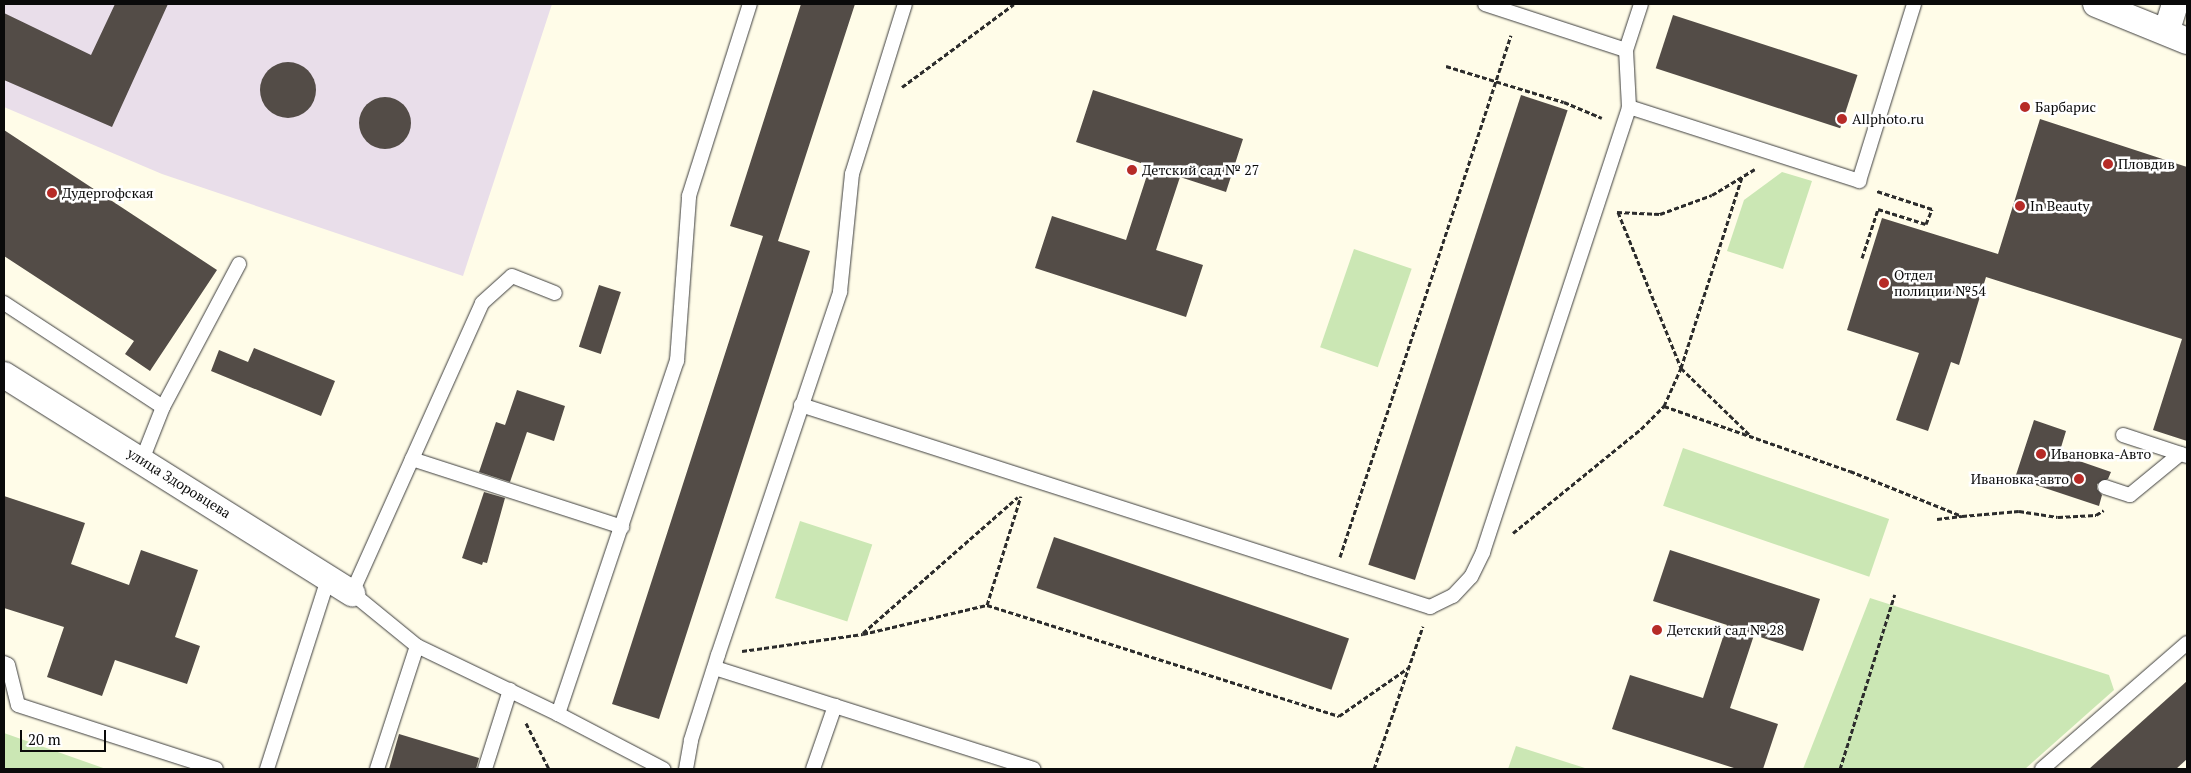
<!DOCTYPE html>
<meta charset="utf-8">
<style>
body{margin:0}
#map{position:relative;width:2191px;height:773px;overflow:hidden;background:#fffce8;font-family:"PT Serif",serif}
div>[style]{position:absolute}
.industrial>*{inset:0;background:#e9deea}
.green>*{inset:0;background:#cbe7b4;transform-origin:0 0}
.building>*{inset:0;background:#534c47;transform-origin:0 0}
.round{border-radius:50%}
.path>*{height:3px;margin-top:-1.5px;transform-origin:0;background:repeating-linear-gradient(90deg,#2c2c2c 0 5px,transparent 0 7.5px)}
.roads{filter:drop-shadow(0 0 1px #3d3d3d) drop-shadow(0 0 1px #3d3d3d)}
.service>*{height:14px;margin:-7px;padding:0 7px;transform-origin:7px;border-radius:7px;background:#fff}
.minor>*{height:26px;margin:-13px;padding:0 13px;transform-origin:13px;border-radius:13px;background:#fff}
.dots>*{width:14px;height:14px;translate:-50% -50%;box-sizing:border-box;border:2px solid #fff;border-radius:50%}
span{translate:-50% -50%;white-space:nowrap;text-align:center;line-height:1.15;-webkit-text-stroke:5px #fff;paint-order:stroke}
.poi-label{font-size:14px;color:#0a0a0a}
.left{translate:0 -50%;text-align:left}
.right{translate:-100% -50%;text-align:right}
.street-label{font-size:14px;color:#0a0a0a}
.frame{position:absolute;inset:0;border:5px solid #0a0a0a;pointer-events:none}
.scale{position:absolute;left:20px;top:730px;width:86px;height:22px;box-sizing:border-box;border:2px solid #0a0a0a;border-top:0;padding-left:6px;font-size:15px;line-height:18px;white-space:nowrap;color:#0a0a0a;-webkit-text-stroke:4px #fff;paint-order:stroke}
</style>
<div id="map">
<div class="industrial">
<div style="clip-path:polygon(4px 4px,552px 4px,463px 276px,162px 174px,4px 107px)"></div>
</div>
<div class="green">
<div style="clip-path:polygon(1782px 172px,1812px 181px,1783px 269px,1727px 251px,1744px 200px)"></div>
<div style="left:1354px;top:249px;width:61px;height:104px;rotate:19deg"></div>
<div style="left:1683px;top:448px;width:218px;height:61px;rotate:19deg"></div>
<div style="left:800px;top:521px;width:76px;height:81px;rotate:18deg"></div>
<div style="clip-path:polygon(1870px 598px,2109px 675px,2114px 690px,2025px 769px,1803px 769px)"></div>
<div style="clip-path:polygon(4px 733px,106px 769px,4px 769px)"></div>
<div style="clip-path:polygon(1516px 746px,1588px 769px,1508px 769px)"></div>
</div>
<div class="building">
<div style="clip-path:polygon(115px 4px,168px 4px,112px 127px,4px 80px,4px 13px,91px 55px)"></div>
<div style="clip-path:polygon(801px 4px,855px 4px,778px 241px,810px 251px,659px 719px,612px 704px,763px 236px,730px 226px)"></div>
<div style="left:1673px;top:15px;width:194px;height:56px;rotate:18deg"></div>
<div class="round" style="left:260px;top:62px;width:56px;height:56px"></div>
<div style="clip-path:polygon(1093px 90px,1243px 139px,1226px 192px,1180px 177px,1156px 250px,1203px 265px,1186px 317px,1035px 268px,1052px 216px,1126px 240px,1150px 166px,1076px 142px)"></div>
<div style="left:1521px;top:95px;width:49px;height:494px;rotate:18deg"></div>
<div class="round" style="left:359px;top:97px;width:52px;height:52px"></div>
<div style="clip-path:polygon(2040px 119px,2187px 167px,2187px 441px,2153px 430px,2182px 339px,1986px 277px,1959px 365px,1951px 362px,1928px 431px,1896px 420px,1919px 353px,1847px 330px,1882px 218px,1998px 254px)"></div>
<div style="clip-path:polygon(4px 130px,217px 270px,150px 371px,125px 354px,134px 341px,4px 256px)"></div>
<div style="left:599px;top:285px;width:23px;height:65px;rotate:18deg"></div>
<div style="clip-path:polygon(254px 348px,335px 381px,321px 416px,211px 371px,219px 350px,248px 362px)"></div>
<div style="clip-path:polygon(517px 390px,565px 406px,554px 441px,527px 432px,510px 482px,479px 472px,496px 422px,505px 425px)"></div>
<div style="clip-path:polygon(2034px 420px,2066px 431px,2059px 454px,2111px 472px,2108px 479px,2097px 484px,2097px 489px,2102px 495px,2099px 506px,2015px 478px)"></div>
<div style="clip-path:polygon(484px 492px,505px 498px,487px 563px,483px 562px,482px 565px,462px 558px)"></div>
<div style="clip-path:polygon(4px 496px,85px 523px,71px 564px,129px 585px,141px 550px,198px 570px,175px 637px,200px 646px,187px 684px,115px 660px,102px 696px,47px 677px,64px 627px,4px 608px)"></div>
<div style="left:1054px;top:537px;width:312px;height:54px;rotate:19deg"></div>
<div style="clip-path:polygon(1670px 550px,1820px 599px,1803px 651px,1754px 635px,1730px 708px,1778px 724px,1763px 769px,1737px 769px,1612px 729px,1630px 675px,1703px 698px,1727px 625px,1653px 601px)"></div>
<div style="clip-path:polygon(2187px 681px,2187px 759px,2176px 769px,2089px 769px)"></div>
<div style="clip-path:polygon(399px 734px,479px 758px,476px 769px,389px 769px)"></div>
</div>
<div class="path">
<div style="left:1446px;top:66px;width:123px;rotate:17deg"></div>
<div style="left:1564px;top:102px;width:41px;rotate:22.8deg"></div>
<div style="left:902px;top:87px;width:139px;rotate:-36.5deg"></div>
<div style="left:1617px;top:212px;width:43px;rotate:2.7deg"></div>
<div style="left:1660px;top:214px;width:55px;rotate:-20.1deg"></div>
<div style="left:1712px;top:195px;width:50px;rotate:-31.2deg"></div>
<div style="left:1618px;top:212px;width:168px;rotate:68deg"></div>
<div style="left:1681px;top:368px;width:99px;rotate:44.2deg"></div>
<div style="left:1862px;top:258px;width:52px;rotate:-71.9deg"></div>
<div style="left:1878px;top:209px;width:50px;rotate:17.4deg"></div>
<div style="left:1926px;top:224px;width:16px;rotate:-68deg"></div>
<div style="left:1932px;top:209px;width:58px;rotate:-161.9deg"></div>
<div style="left:1664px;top:406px;width:197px;rotate:19.3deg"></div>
<div style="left:1850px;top:471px;width:121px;rotate:21.9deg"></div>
<div style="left:1962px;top:516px;width:57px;rotate:-5deg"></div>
<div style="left:2019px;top:511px;width:39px;rotate:9deg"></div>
<div style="left:2058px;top:517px;width:38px;rotate:-3deg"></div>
<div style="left:2096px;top:515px;width:9px;rotate:-32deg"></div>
<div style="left:1937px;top:519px;width:25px;rotate:-7deg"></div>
<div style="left:1513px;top:533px;width:165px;rotate:-39.1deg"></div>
<div style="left:1641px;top:429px;width:33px;rotate:-45deg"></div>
<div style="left:1664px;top:406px;width:42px;rotate:-65.9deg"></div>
<div style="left:1681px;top:368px;width:201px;rotate:-72.3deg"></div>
<div style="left:1340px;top:557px;width:549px;rotate:-71.86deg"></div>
<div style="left:987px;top:605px;width:114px;rotate:-72.7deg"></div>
<div style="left:863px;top:633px;width:206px;rotate:-41.3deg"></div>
<div style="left:742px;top:651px;width:122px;rotate:-8deg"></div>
<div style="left:863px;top:634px;width:127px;rotate:-13.2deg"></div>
<div style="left:987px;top:605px;width:369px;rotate:17.5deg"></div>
<div style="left:1339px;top:716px;width:84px;rotate:-34.8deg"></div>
<div style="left:526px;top:723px;width:51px;rotate:63.4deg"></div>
<div style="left:1374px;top:769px;width:151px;rotate:-71.1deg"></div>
<div style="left:1840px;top:769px;width:183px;rotate:-72.6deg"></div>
</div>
<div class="roads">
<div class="service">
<div style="left:1485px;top:4px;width:148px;rotate:18.1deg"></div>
<div style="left:1626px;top:50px;width:48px;rotate:-71.9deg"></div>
<div style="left:1626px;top:50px;width:57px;rotate:87deg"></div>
<div style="left:1629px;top:107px;width:242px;rotate:17.8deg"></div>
<div style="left:1859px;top:181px;width:185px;rotate:-72.7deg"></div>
<div style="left:4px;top:303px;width:190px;rotate:33.2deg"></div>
<div style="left:801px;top:405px;width:661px;rotate:17.8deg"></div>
<div style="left:1430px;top:607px;width:25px;rotate:-26deg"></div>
<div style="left:1453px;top:596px;width:26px;rotate:-47deg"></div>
<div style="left:1471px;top:577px;width:28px;rotate:-64deg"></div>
<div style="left:1483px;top:552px;width:468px;rotate:-71.8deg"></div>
<div style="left:2123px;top:435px;width:67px;rotate:18.2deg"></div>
<div style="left:412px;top:459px;width:221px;rotate:17.9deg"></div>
<div style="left:142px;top:460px;width:57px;rotate:-68.4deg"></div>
<div style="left:163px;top:407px;width:162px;rotate:-62deg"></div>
<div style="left:2105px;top:487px;width:26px;rotate:18deg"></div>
<div style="left:2130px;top:495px;width:65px;rotate:-39.4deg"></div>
<div style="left:355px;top:586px;width:310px;rotate:-65.8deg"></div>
<div style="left:482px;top:303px;width:40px;rotate:-42deg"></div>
<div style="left:512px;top:276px;width:46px;rotate:21.6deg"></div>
<div style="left:352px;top:593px;width:84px;rotate:39.2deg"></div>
<div style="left:417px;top:646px;width:157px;rotate:25.7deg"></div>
<div style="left:558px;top:714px;width:119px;rotate:27.6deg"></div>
<div style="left:4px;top:663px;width:4px;rotate:27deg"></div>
<div style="left:8px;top:665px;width:41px;rotate:76deg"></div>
<div style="left:18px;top:705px;width:208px;rotate:17.9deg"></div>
<div style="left:715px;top:668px;width:334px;rotate:17.6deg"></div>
<div style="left:558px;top:714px;width:373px;rotate:-71.4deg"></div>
<div style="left:677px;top:361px;width:165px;rotate:-85.8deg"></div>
<div style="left:689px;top:196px;width:201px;rotate:-72.4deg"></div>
<div style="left:267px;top:769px;width:203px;rotate:-72.2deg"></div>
<div style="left:377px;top:769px;width:129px;rotate:-72deg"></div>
<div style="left:485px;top:769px;width:83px;rotate:-72.4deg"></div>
<div style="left:686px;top:769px;width:29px;rotate:-80deg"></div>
<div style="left:691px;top:740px;width:89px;rotate:-72.4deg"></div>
<div style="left:718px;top:655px;width:383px;rotate:-71.4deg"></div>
<div style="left:840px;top:292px;width:119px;rotate:-84.2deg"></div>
<div style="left:852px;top:174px;width:178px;rotate:-72.7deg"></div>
<div style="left:813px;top:769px;width:67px;rotate:-70.8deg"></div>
<div style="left:2042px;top:769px;width:192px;rotate:-41deg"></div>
</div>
<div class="minor">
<div style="left:2096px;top:4px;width:98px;rotate:22.1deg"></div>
<div style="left:2167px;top:30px;width:27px;rotate:-73deg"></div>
<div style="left:4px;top:375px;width:411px;rotate:32.1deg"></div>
</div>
</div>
<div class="dots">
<div style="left:2025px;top:107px;background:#b62b27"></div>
<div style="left:1842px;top:119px;background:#b62b27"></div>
<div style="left:2108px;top:164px;background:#b62b27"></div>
<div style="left:1132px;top:170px;background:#b62b27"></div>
<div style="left:52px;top:193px;background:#b62b27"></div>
<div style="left:2020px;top:206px;background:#b62b27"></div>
<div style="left:1884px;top:283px;background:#b62b27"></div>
<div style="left:2041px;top:454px;background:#b62b27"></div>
<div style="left:2079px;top:479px;background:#b62b27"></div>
<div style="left:1657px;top:630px;background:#b62b27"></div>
</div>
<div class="poi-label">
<span class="left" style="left:2035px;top:107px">Барбарис</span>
<span class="left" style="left:1852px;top:119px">Allphoto.ru</span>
<span class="left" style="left:2118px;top:164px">Пловдив</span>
<span class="left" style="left:1142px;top:170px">Детский сад № 27</span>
<span class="left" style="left:62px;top:193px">Дудергофская</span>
<span class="left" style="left:2030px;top:206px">In Beauty</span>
<span class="left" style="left:1894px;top:283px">Отдел<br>полиции №54</span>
<span class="left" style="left:2051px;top:454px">Ивановка-Авто</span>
<span class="right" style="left:2069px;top:479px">Ивановка-авто</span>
<span class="left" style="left:1667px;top:630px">Детский сад № 28</span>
</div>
<div class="street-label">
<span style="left:179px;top:483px;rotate:32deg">улица Здоровцева</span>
</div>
<div class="frame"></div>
<div class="scale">20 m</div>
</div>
